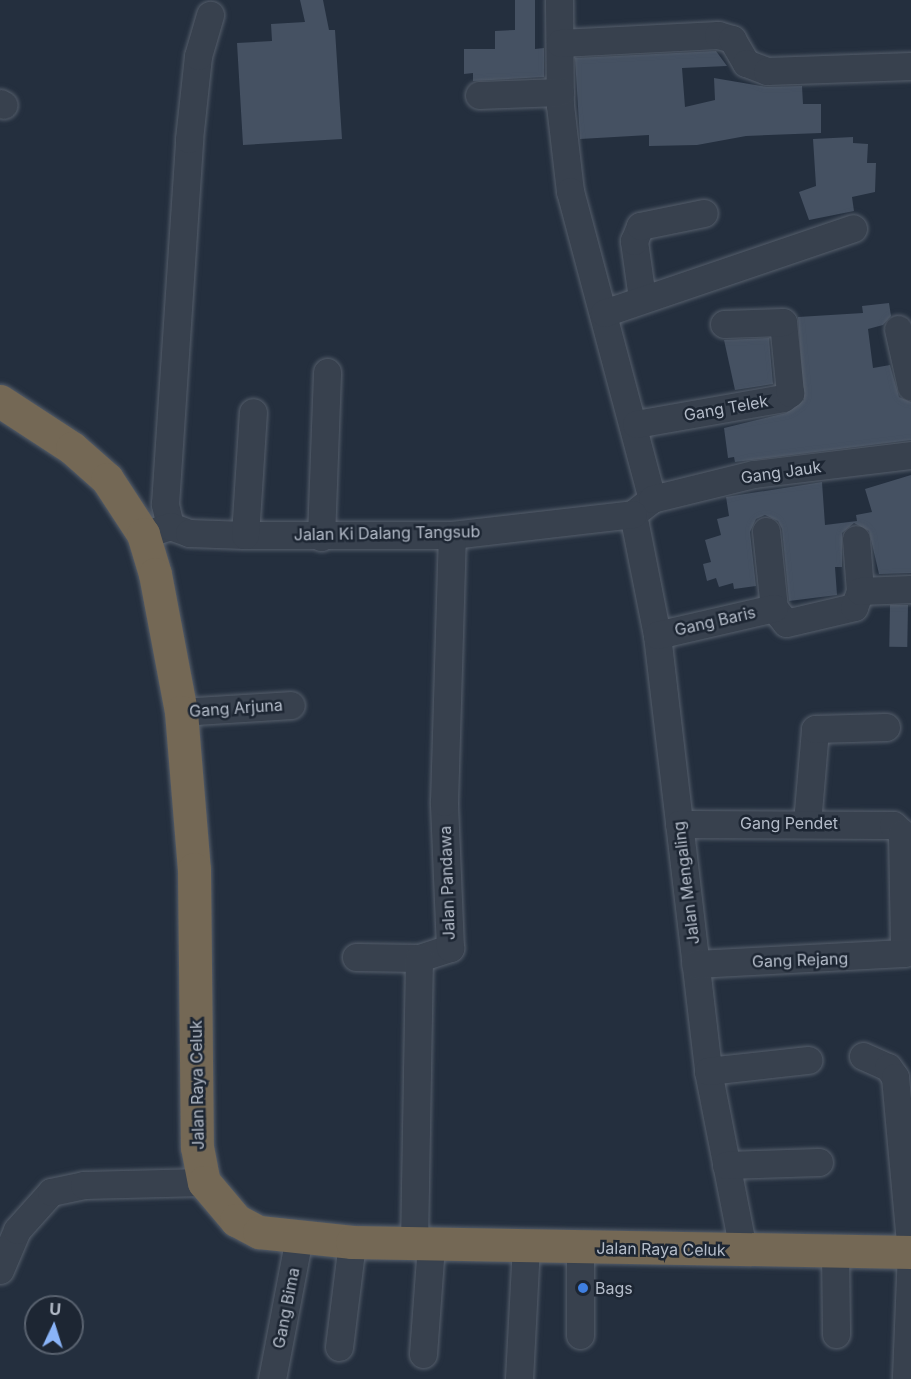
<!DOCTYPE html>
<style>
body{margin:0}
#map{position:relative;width:911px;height:1379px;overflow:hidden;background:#242f3e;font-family:Inter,sans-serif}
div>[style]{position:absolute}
.building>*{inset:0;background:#455162;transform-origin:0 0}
.roads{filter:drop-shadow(0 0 2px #565f6c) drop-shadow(0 0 2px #565f6c)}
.minor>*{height:27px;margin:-13.5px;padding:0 13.5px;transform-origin:13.5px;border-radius:13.5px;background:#38414e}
.highway>*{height:33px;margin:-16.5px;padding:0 16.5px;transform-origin:16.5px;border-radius:16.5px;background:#746855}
.dots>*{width:16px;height:16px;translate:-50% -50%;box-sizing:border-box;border:3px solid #1d2633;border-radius:50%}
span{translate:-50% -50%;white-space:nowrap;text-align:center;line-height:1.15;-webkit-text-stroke:5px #1d2633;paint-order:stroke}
.street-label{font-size:16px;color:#b4bcc9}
.poi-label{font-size:16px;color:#b4bcc9}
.left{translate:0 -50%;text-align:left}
.north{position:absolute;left:24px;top:1295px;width:60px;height:60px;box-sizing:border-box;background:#1d2633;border:2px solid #59626f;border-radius:50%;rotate:4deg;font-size:16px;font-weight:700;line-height:24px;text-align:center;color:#b4bcc9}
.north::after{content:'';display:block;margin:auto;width:21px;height:27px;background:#8ab4f8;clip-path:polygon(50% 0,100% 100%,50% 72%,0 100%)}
</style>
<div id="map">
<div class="building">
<div style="clip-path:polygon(300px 0,323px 0,329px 30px,335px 30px,342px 139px,243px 145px,237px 43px,272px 41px,271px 24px,305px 22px)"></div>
<div style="clip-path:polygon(515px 0,535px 0,535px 49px,544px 48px,544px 77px,473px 81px,473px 73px,464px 74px,464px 49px,495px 49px,495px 31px,515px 30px)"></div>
<div style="clip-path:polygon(716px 51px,727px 66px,682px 68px,685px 107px,715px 100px,714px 78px,767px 87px,802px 86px,803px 104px,821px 104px,821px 133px,746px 136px,697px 145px,649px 146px,649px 135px,580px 139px,575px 58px)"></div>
<div style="clip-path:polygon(853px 137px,853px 143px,868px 144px,867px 163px,876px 163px,875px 192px,852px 197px,854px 211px,809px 220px,799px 192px,816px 186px,813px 139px)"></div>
<div style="clip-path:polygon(889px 303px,891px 316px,883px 325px,868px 329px,873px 368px,890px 365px,899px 397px,911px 402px,911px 440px,735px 462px,734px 457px,728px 458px,724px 428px,786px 413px,804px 400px,798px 317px,863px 313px,862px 306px)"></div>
<div style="clip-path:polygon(769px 338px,773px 384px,735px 390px,724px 340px)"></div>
<div style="clip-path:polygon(911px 475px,911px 573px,879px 574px,869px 531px,854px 523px,842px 533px,842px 567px,835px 567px,837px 595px,789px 601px,782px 529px,778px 521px,765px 515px,756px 519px,750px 532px,756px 586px,734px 589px,733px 583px,719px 587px,716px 578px,707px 581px,703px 564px,711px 562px,705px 540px,721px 535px,717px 519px,729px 516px,726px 497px,822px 482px,825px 525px,857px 521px,856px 515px,872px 512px,865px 489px)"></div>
<div style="left:908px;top:605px;width:42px;height:18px;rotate:91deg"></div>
</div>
<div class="roads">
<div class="minor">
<div style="left:559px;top:0;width:105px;rotate:89.5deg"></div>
<div style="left:560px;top:105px;width:87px;rotate:83.4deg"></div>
<div style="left:570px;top:191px;width:319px;rotate:75.1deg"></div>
<div style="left:652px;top:499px;width:24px;rotate:142deg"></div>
<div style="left:560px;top:43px;width:158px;rotate:-2.9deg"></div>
<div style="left:718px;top:35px;width:15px;rotate:16deg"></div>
<div style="left:732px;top:39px;width:28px;rotate:60deg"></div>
<div style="left:746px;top:63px;width:22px;rotate:21deg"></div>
<div style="left:767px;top:71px;width:144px;rotate:-2deg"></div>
<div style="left:479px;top:95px;width:81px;rotate:-2.1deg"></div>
<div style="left:0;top:103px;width:4px;rotate:27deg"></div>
<div style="left:642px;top:298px;width:58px;rotate:-98deg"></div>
<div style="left:634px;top:241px;width:16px;rotate:-68deg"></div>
<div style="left:640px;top:226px;width:65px;rotate:-11.5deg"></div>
<div style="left:604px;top:313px;width:263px;rotate:-18.8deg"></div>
<div style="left:898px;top:329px;width:59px;rotate:77.4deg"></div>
<div style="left:636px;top:424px;width:149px;rotate:-10deg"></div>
<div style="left:783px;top:398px;width:9px;rotate:-36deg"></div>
<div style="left:790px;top:393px;width:71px;rotate:-95.6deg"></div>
<div style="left:783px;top:322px;width:59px;rotate:178.1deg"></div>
<div style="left:652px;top:499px;width:105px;rotate:-13.8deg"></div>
<div style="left:754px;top:474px;width:158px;rotate:-6.9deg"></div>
<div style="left:633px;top:514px;width:123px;rotate:78.8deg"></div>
<div style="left:657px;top:635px;width:439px;rotate:83.3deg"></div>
<div style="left:708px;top:1071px;width:182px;rotate:78.9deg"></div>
<div style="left:170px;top:526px;width:23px;rotate:-103deg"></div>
<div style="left:165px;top:504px;width:366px;rotate:-86.2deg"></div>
<div style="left:189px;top:139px;width:83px;rotate:-83.8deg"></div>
<div style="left:198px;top:56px;width:43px;rotate:-73.7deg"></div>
<div style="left:155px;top:531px;width:16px;rotate:-18deg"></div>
<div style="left:170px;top:526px;width:20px;rotate:20deg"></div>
<div style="left:189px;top:533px;width:56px;rotate:2deg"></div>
<div style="left:245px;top:535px;width:207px"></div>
<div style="left:452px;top:535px;width:182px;rotate:-6.6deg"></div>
<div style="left:766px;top:531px;width:77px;rotate:84.1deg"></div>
<div style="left:774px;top:608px;width:19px;rotate:51deg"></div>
<div style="left:786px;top:623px;width:70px;rotate:-13.2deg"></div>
<div style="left:854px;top:607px;width:17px;rotate:-69deg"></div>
<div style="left:860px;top:591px;width:52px;rotate:-94.4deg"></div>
<div style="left:245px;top:535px;width:123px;rotate:-86.3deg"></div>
<div style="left:321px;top:537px;width:165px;rotate:-87.9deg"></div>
<div style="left:860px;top:591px;width:51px;rotate:-2.2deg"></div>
<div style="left:657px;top:635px;width:120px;rotate:-13deg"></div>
<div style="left:181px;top:712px;width:110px;rotate:-3.6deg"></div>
<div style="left:807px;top:823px;width:94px;rotate:-85.1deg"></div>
<div style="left:815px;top:729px;width:71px;rotate:-1.6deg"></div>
<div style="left:679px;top:824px;width:214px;rotate:0.3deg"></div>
<div style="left:893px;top:825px;width:12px;rotate:42deg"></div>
<div style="left:902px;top:833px;width:120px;rotate:89deg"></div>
<div style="left:904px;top:953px;width:209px;rotate:177deg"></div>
<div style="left:356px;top:957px;width:63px;rotate:0.9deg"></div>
<div style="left:419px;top:958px;width:33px;rotate:-18deg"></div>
<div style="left:450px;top:948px;width:146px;rotate:-92.4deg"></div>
<div style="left:444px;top:802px;width:267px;rotate:-88.3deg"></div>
<div style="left:863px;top:1056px;width:27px;rotate:24deg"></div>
<div style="left:888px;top:1067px;width:12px;rotate:55deg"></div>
<div style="left:895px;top:1077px;width:176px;rotate:84.8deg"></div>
<div style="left:911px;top:1252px;width:127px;rotate:92.3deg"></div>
<div style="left:708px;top:1071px;width:101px;rotate:-6.3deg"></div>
<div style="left:726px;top:1165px;width:93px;rotate:-1.8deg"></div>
<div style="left:414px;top:1244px;width:286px;rotate:-89deg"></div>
<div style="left:580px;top:1249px;width:86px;rotate:90deg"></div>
<div style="left:835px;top:1250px;width:84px;rotate:89.3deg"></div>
<div style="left:0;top:1270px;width:43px;rotate:-67deg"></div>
<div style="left:17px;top:1230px;width:51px;rotate:-48.2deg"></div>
<div style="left:51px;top:1192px;width:34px;rotate:-12deg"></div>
<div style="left:84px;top:1185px;width:120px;rotate:-1.4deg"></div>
<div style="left:339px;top:1347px;width:106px;rotate:-82.9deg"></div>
<div style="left:423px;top:1354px;width:110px;rotate:-85.8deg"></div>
<div style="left:272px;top:1379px;width:144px;rotate:-79.2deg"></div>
<div style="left:519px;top:1379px;width:132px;rotate:-87deg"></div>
</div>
<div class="highway">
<div style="left:0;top:401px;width:86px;rotate:33.1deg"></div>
<div style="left:72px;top:448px;width:47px;rotate:41.5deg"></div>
<div style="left:107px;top:479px;width:66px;rotate:56.8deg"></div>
<div style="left:143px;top:534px;width:42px;rotate:73.3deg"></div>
<div style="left:155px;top:574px;width:140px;rotate:79.3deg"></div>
<div style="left:181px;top:712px;width:158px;rotate:85.3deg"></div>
<div style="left:194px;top:869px;width:278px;rotate:89.4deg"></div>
<div style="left:197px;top:1147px;width:36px;rotate:79deg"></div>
<div style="left:204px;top:1182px;width:50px;rotate:49.9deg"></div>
<div style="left:236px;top:1220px;width:26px;rotate:28deg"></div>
<div style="left:259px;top:1232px;width:94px;rotate:6.1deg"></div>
<div style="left:352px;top:1242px;width:559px;rotate:1.02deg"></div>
</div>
</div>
<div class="dots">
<div style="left:583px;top:1288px;background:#3f7fe0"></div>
</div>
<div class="street-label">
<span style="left:726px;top:408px;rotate:-10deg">Gang Telek</span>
<span style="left:781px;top:472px;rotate:-8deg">Gang Jauk</span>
<span style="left:387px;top:533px;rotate:-1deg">Jalan Ki Dalang Tangsub</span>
<span style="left:715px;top:621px;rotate:-13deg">Gang Baris</span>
<span style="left:236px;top:708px;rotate:-4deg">Gang Arjuna</span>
<span style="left:789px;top:823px">Gang Pendet</span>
<span style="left:447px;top:883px;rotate:-92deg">Jalan Pandawa</span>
<span style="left:686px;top:883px;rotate:-97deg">Jalan Mengaling</span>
<span style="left:800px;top:960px;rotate:-2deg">Gang Rejang</span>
<span style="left:197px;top:1085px;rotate:-91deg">Jalan Raya Celuk</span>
<span style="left:661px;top:1249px;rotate:1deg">Jalan Raya Celuk</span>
<span style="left:286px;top:1308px;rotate:-79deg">Gang Bima</span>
</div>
<div class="poi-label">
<span class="left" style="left:595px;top:1288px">Bags</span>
</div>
<div class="north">U</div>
</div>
